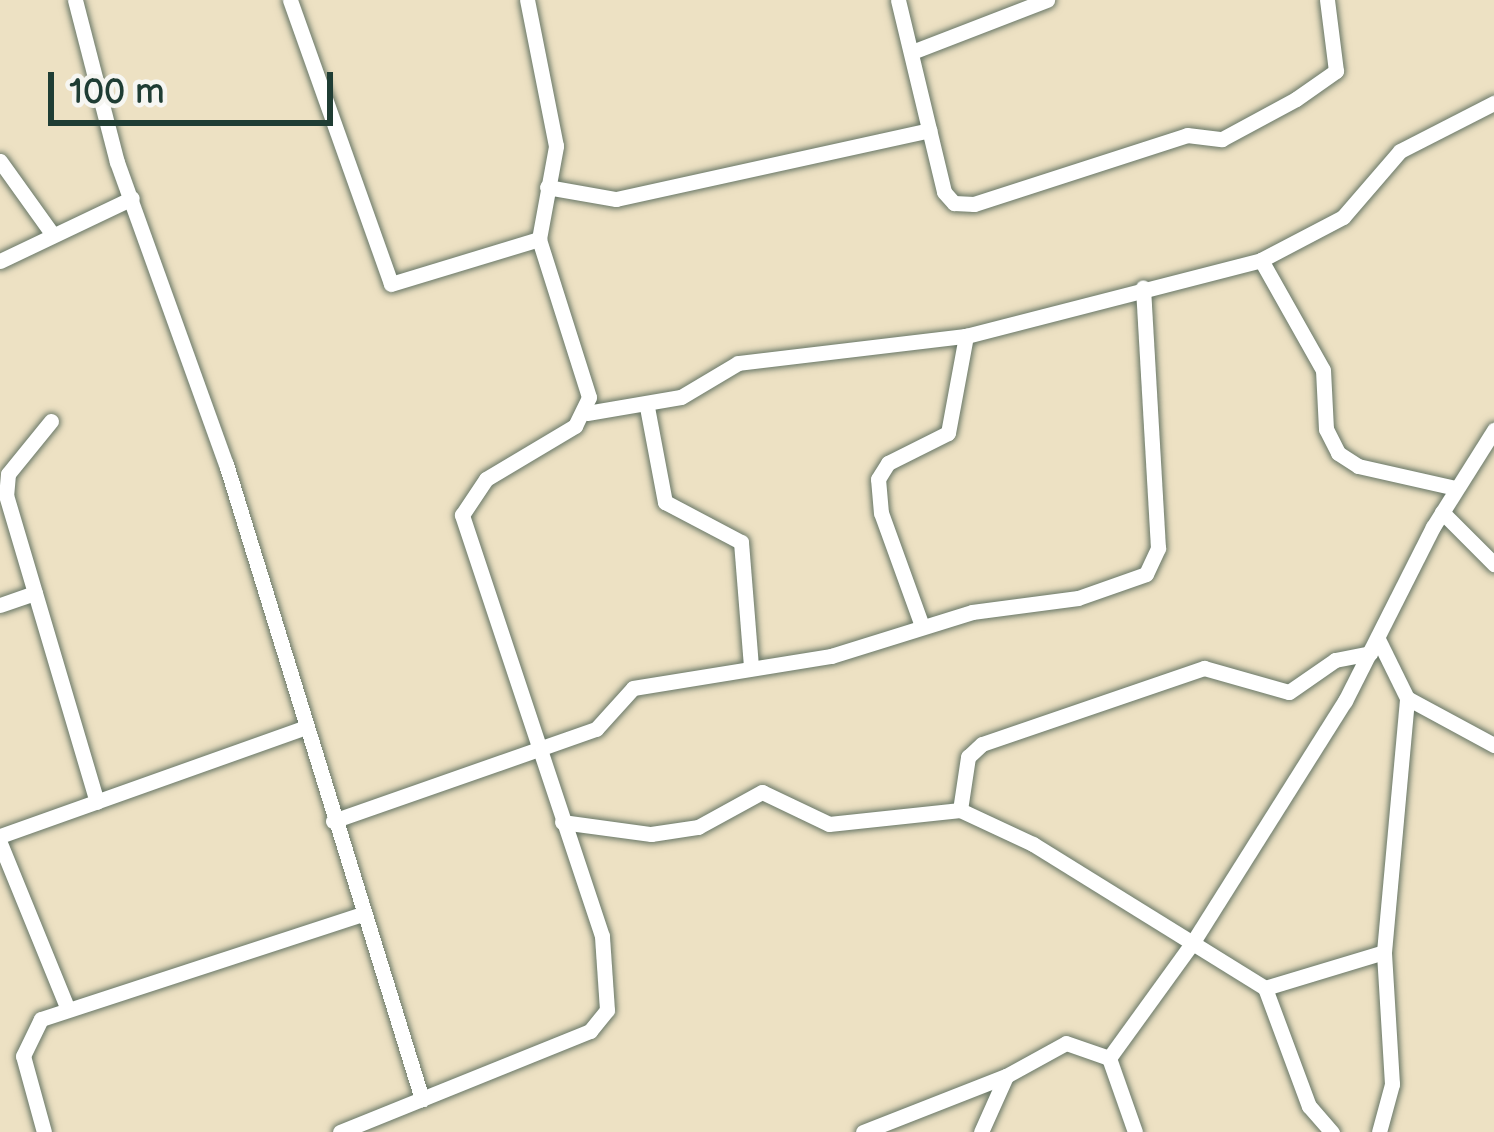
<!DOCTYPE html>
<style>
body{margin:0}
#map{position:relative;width:1494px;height:1132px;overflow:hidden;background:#ede1c3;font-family:"Balsamiq Sans",sans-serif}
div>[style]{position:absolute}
.roads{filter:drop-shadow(0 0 3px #677666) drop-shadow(0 0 3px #677666)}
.street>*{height:15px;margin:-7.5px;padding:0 7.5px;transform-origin:7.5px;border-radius:7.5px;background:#fff}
span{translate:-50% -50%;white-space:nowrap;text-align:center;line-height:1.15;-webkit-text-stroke:12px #f6f6f2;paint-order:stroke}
.scale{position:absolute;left:48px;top:72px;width:285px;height:54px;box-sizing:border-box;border:6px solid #1f3d34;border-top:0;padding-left:15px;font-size:36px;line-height:42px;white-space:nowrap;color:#1f3d34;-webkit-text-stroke:9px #f6f6f2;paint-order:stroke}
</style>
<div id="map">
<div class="roads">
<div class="street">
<div style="left:75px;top:0;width:167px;rotate:75.5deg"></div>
<div style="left:117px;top:162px;width:321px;rotate:70.2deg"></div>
<div style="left:226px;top:464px;width:665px;rotate:72.85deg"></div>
<div style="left:290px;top:0;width:301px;rotate:70.4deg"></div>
<div style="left:391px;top:284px;width:155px;rotate:-16.9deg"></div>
<div style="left:898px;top:0;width:197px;rotate:76.5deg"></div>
<div style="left:944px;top:192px;width:15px;rotate:48deg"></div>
<div style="left:954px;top:203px;width:20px;rotate:3deg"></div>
<div style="left:974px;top:204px;width:224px;rotate:-17.9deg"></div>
<div style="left:1187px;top:135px;width:35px;rotate:7deg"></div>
<div style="left:1222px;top:139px;width:84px;rotate:-28.4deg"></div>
<div style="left:1296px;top:99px;width:49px;rotate:-35deg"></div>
<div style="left:1336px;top:71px;width:72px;rotate:-97.2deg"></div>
<div style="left:912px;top:52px;width:145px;rotate:-21.1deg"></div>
<div style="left:0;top:161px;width:91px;rotate:54.4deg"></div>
<div style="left:547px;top:187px;width:70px;rotate:9.9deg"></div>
<div style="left:616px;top:199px;width:321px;rotate:-12.4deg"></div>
<div style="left:1261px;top:260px;width:126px;rotate:60.6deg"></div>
<div style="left:1323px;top:370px;width:59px;rotate:87.1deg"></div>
<div style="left:1326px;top:429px;width:27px;rotate:63deg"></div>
<div style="left:1338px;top:453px;width:24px;rotate:33deg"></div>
<div style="left:1358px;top:466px;width:100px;rotate:12.7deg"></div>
<div style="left:0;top:261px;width:146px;rotate:-25.5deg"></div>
<div style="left:647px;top:407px;width:97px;rotate:79.3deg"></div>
<div style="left:665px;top:502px;width:86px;rotate:27.8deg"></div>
<div style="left:741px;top:542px;width:125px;rotate:85.4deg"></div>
<div style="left:587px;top:413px;width:95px;rotate:-9.7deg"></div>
<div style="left:681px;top:397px;width:66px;rotate:-30.8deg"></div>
<div style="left:738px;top:363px;width:230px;rotate:-6.8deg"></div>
<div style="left:966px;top:336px;width:305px;rotate:-14.4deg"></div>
<div style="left:1261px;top:260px;width:93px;rotate:-27.7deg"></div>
<div style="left:1343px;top:217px;width:87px;rotate:-49.2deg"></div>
<div style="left:1400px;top:151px;width:106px;rotate:-27.1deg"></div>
<div style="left:51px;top:421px;width:68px;rotate:129.1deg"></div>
<div style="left:8px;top:474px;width:21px;rotate:95deg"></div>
<div style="left:6px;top:495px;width:320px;rotate:73.5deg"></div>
<div style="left:1442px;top:512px;width:74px;rotate:45deg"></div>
<div style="left:0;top:605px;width:37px;rotate:-19deg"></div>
<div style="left:922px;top:626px;width:120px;rotate:-109.9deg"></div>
<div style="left:881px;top:513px;width:34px;rotate:-95deg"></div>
<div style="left:878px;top:479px;width:19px;rotate:-58deg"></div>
<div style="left:888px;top:463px;width:67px;rotate:-26.6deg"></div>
<div style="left:948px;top:433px;width:99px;rotate:-79.5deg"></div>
<div style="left:1378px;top:639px;width:66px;rotate:63.8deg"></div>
<div style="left:1407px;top:698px;width:99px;rotate:28.4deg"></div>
<div style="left:960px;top:810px;width:54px;rotate:-81.4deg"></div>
<div style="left:968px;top:757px;width:19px;rotate:-43deg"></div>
<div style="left:982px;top:744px;width:235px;rotate:-18.9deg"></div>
<div style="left:1204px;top:668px;width:88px;rotate:15.8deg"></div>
<div style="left:1289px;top:692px;width:56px;rotate:-34.8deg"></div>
<div style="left:1335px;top:660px;width:36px;rotate:-11deg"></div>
<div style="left:333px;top:821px;width:279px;rotate:-19.3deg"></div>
<div style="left:596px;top:729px;width:55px;rotate:-47.9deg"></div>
<div style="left:633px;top:688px;width:201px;rotate:-9.2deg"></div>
<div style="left:831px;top:656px;width:148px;rotate:-17.3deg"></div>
<div style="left:972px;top:612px;width:107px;rotate:-7.5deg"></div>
<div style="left:1078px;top:598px;width:72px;rotate:-19.4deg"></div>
<div style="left:1146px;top:574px;width:29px;rotate:-65deg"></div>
<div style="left:1158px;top:548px;width:261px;rotate:-93.3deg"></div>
<div style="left:562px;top:822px;width:90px;rotate:7.7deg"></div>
<div style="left:651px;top:834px;width:48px;rotate:-8.5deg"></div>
<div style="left:698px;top:827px;width:73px;rotate:-28.7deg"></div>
<div style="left:762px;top:792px;width:74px;rotate:25.5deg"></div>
<div style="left:829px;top:824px;width:132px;rotate:-6.1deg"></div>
<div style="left:960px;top:810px;width:81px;rotate:25deg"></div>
<div style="left:1033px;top:844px;width:273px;rotate:31.8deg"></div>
<div style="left:1265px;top:988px;width:126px;rotate:69.6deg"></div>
<div style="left:1309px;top:1106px;width:35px;rotate:49deg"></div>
<div style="left:0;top:836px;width:322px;rotate:-19.6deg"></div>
<div style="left:0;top:843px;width:175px;rotate:67.8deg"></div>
<div style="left:1265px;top:988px;width:124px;rotate:-16.8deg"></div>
<div style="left:1109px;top:1058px;width:78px;rotate:70.6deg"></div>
<div style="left:44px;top:1132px;width:79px;rotate:-105.4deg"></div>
<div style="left:23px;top:1056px;width:41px;rotate:-64.1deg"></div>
<div style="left:41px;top:1019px;width:339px;rotate:-18.1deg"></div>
<div style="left:340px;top:1132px;width:270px;rotate:-22deg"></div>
<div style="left:590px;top:1031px;width:27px;rotate:-51deg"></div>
<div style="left:607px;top:1010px;width:74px;rotate:-93.9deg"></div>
<div style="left:602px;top:936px;width:444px;rotate:-108.4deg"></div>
<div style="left:462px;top:515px;width:43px;rotate:-56.3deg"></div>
<div style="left:486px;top:479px;width:104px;rotate:-30.8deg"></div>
<div style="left:575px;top:426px;width:32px;rotate:-64deg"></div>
<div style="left:589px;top:397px;width:166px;rotate:-107.6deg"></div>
<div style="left:539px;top:239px;width:95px;rotate:-79.6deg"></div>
<div style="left:556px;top:146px;width:149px;rotate:-101.2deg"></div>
<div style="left:863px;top:1132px;width:154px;rotate:-21.4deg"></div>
<div style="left:1006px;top:1076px;width:68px;rotate:-28.8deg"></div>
<div style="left:1066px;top:1043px;width:46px;rotate:19.2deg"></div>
<div style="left:1109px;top:1058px;width:143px;rotate:-54.1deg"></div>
<div style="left:1193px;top:942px;width:285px;rotate:-57.8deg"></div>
<div style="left:1345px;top:701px;width:195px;rotate:-63.2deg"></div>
<div style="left:1433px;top:527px;width:115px;rotate:-57.8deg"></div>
<div style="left:981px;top:1132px;width:61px;rotate:-65.9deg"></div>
<div style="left:1379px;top:1132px;width:50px;rotate:-74.8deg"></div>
<div style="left:1392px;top:1084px;width:132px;rotate:-93.5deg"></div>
<div style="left:1384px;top:952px;width:255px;rotate:-84.8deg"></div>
</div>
</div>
<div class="scale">100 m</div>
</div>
